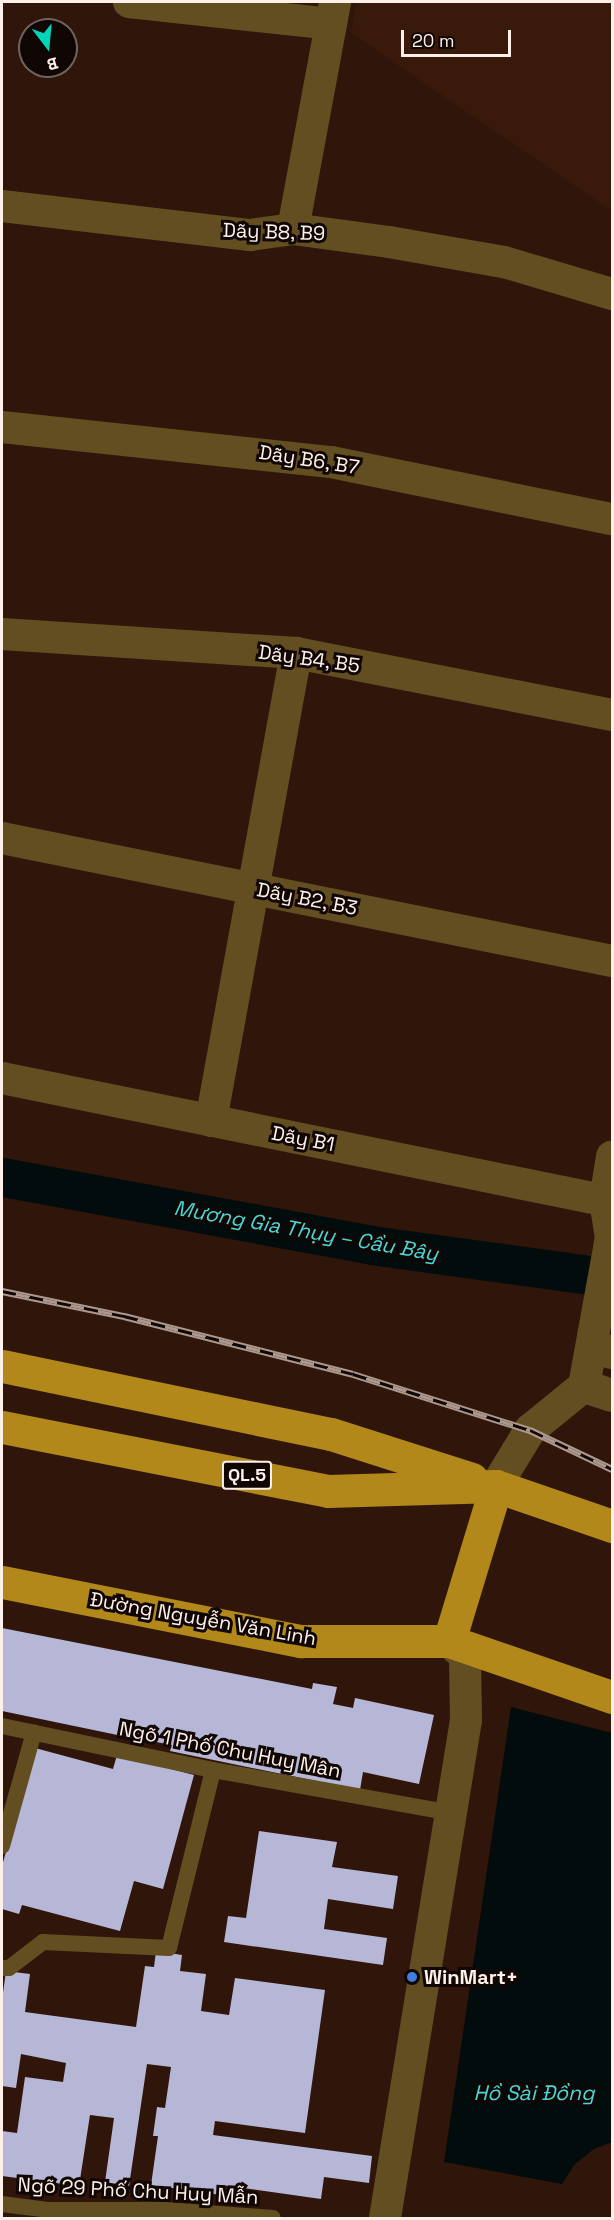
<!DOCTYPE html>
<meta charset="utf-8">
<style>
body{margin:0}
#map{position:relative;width:614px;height:2220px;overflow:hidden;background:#30160a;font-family:"Space Grotesk",sans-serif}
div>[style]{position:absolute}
.built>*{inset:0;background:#391909}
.water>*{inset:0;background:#020c0c}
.canal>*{height:39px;margin:-19.5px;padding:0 19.5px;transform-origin:19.5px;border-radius:19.5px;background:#020c0c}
.building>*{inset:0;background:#b6b7d7}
.service>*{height:16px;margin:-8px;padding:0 8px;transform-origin:8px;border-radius:8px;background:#634e22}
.minor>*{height:32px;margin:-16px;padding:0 16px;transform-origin:16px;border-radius:16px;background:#634e22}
.tertiary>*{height:33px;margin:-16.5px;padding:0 16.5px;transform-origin:16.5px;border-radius:16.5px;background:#634e22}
.trunk>*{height:33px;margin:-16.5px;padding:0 16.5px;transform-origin:16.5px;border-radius:16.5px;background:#b2881a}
.rail>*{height:7px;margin-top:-3.5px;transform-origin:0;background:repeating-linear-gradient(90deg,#100603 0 14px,#ab988f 0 28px);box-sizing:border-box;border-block:2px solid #ab988f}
.dots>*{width:16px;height:16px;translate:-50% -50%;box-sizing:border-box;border:3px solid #100603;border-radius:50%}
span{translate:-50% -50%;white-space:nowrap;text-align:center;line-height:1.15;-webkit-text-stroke:6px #100603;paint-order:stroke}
.shield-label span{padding:2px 4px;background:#100603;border:2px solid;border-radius:4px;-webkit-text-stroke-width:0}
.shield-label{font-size:18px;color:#fff0e9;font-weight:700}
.street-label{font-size:20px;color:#fff0e9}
.poi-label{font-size:20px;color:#fff0e9;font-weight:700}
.left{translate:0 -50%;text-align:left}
.water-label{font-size:21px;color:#48d7d8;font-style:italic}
.frame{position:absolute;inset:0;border:3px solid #fff0e9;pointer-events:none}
.north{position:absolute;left:18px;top:18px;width:60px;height:60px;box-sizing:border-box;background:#100603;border:2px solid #70645f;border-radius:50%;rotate:164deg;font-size:16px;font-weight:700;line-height:24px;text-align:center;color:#fff0e9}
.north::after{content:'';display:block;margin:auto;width:21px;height:27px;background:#00d5b7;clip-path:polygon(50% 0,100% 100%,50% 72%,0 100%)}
.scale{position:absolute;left:401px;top:30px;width:110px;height:27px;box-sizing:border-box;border:3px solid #fff0e9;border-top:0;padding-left:8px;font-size:18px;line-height:21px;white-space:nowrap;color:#fff0e9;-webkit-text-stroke:4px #100603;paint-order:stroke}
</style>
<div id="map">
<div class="built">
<div style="clip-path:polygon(357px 2px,612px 2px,612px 211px,351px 33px)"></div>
</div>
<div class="water">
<div style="clip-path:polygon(511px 1707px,612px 1733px,612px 2142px,594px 2149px,575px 2164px,562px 2184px,444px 2162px)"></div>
</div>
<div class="canal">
<div style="left:2px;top:1177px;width:375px;rotate:10.4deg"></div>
<div style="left:371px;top:1245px;width:243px;rotate:7.8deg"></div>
</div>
<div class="building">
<div style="clip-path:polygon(2px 1628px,312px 1689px,313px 1683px,337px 1687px,333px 1704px,353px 1708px,355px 1698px,434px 1715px,419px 1784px,363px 1772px,360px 1790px,170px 1751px,172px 1745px,151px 1741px,153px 1737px,133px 1733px,132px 1738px,2px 1711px)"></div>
<div style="clip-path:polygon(35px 1748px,113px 1769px,117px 1755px,194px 1775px,163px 1889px,134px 1881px,120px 1931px,22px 1905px,19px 1914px,2px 1909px,2px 1866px)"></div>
<div style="clip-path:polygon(259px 1831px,337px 1842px,332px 1867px,398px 1876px,393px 1909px,328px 1899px,324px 1929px,387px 1938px,383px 1965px,224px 1942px,228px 1916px,246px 1918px)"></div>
<div style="clip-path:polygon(156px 1951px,182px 1955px,180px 1971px,206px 1974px,201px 2011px,229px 2015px,235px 1978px,325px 1990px,305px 2133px,215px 2121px,213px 2135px,372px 2156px,369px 2183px,324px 2177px,321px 2199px,222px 2185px,221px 2195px,151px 2185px,158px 2136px,153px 2136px,157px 2107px,165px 2108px,171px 2067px,147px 2064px,129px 2186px,105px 2182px,114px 2118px,90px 2115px,79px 2186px,2px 2176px,2px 2131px,17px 2133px,25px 2077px,63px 2082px,66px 2063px,21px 2054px,16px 2088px,2px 2086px,2px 2000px,6px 1971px,30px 1974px,25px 2012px,136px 2027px,145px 1966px,154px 1967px)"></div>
</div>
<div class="service">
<div style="left:2px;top:1726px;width:216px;rotate:11.8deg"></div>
<div style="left:213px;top:1770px;width:242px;rotate:10.2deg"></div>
<div style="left:2px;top:1846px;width:118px;rotate:-74.3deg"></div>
<div style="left:2px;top:1968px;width:7px"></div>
<div style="left:9px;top:1968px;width:43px;rotate:-37.4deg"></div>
<div style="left:43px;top:1942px;width:126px;rotate:2.7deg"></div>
<div style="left:169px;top:1948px;width:183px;rotate:-76.1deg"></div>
<div style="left:2px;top:2204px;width:46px;rotate:7.4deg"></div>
<div style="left:48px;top:2210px;width:119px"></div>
<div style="left:167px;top:2210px;width:106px;rotate:4.3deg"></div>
</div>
<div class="minor">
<div style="left:129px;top:2px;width:203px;rotate:6.2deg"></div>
<div style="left:2px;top:206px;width:250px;rotate:6.7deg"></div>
<div style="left:250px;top:235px;width:43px;rotate:-7.9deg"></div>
<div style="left:293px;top:229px;width:97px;rotate:7.7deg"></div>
<div style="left:389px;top:242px;width:117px;rotate:9.9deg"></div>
<div style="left:504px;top:262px;width:113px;rotate:16.5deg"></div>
<div style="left:293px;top:229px;width:231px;rotate:-79.5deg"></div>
<div style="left:2px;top:427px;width:331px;rotate:6.1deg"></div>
<div style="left:331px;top:462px;width:287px;rotate:11.5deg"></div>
<div style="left:2px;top:634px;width:295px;rotate:3.7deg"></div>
<div style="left:296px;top:653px;width:322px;rotate:11.1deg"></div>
<div style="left:2px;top:838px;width:622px;rotate:11.4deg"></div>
<div style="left:2px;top:1078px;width:622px;rotate:11.49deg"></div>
<div style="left:211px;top:1121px;width:476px;rotate:-79.7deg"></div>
<div style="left:496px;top:1486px;width:66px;rotate:-58.7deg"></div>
<div style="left:530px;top:1430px;width:70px;rotate:-39.2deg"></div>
<div style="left:584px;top:1386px;width:150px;rotate:-79.7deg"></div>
<div style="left:611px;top:1238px;width:38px;rotate:-99deg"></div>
<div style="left:605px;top:1200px;width:44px;rotate:-80.8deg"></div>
<div style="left:385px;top:2218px;width:505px;rotate:-80.76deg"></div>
<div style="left:466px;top:1720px;width:64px;rotate:-90.9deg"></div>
<div style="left:465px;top:1656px;width:22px;rotate:-137deg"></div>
</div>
<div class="tertiary">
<div style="left:592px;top:1346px;width:21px;rotate:17deg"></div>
<div style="left:584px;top:1386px;width:29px;rotate:18deg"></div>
</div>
<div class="trunk">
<div style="left:2px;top:1366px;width:336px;rotate:11.7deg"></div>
<div style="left:331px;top:1434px;width:148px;rotate:17.7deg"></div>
<div style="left:2px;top:1427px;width:332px;rotate:11.1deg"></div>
<div style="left:328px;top:1491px;width:168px;rotate:-1.7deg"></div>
<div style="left:496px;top:1486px;width:123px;rotate:19deg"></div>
<div style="left:2px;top:1582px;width:305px;rotate:11.2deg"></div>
<div style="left:301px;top:1641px;width:148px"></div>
<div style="left:449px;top:1641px;width:172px;rotate:19deg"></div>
<div style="left:449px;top:1641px;width:162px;rotate:-73.1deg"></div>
</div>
<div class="rail">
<div style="left:2px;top:1291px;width:125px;rotate:11.6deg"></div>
<div style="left:124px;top:1316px;width:236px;rotate:14.2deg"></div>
<div style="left:353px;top:1374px;width:186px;rotate:17.6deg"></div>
<div style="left:530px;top:1430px;width:91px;rotate:25.4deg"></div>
</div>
<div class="dots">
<div style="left:412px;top:1977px;background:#3f7fe0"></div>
</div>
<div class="shield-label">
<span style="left:247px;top:1475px">QL.5</span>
</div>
<div class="street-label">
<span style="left:274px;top:232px;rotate:2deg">Dãy B8, B9</span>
<span style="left:309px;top:460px;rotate:9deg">Dãy B6, B7</span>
<span style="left:309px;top:659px;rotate:8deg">Dãy B4, B5</span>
<span style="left:307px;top:899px;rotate:11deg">Dãy B2, B3</span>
<span style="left:303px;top:1139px;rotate:11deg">Dãy B1</span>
<span style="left:203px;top:1619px;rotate:10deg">Đường Nguyễn Văn Linh</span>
<span style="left:230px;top:1750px;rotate:11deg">Ngõ 1 Phố Chu Huy Mân</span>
<span style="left:138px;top:2191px;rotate:3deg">Ngõ 29 Phố Chu Huy Mẫn</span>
</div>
<div class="poi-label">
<span class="left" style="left:424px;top:1977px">WinMart+</span>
</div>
<div class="water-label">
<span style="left:306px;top:1231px;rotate:10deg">Mương Gia Thụy – Cầu Bây</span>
<span style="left:534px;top:2093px">Hồ Sài Đồng</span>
</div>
<div class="frame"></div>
<div class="north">B</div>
<div class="scale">20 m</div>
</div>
